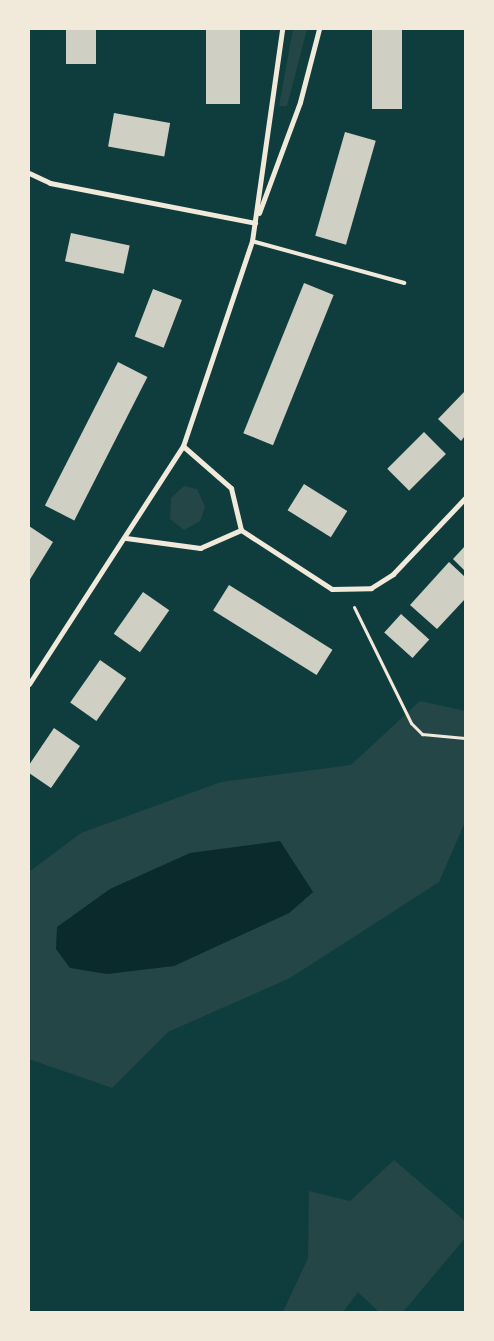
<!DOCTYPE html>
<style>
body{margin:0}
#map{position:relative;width:494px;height:1341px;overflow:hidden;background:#0f3d3e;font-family:Figtree,sans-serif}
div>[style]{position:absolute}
.green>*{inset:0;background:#244646}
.water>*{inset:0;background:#0a2a2b}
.building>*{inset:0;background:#cfcfc3;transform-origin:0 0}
.path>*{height:3px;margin:-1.5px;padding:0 1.5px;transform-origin:1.5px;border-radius:1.5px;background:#f1e9da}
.service>*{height:4px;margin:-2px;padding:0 2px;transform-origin:2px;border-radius:2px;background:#f1e9da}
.minor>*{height:5px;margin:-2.5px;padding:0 2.5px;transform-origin:2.5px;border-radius:2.5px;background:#f1e9da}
span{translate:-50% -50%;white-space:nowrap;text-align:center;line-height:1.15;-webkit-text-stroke:4px #f1e9da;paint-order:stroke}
.frame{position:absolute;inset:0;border:30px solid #f1e9da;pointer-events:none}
</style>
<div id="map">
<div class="green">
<div style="clip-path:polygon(293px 29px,307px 29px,287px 106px,279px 106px)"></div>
<div style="clip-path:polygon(184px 486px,197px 489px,205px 507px,200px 521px,184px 530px,170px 519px,171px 498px)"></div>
<div style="clip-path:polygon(evenodd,420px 701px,465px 711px,465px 822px,439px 882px,290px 978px,168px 1032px,112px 1088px,29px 1059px,29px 872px,81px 833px,221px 782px,351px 765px,420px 701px,313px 892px,289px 913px,174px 965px,107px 974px,313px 892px)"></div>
<div style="clip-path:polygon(394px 1160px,465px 1221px,465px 1238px,403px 1312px,379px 1312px,358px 1292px,343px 1312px,283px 1312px,308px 1258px,309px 1191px,350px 1201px)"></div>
</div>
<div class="water">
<div style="clip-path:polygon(280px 841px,313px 892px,289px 913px,174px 966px,107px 974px,70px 968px,56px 949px,57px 927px,110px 889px,190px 853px)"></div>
</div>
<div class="building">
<div style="left:66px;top:29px;width:30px;height:35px"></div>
<div style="left:206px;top:29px;width:34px;height:75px"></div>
<div style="left:372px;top:29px;width:30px;height:80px"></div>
<div style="left:114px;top:113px;width:57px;height:34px;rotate:10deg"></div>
<div style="left:345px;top:132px;width:32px;height:108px;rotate:16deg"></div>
<div style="left:71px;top:233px;width:60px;height:29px;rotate:12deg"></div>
<div style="left:304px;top:283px;width:32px;height:162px;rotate:22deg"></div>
<div style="left:153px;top:289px;width:31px;height:51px;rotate:21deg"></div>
<div style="left:118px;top:362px;width:33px;height:161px;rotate:27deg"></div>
<div style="clip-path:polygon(465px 391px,465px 436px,461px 441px,438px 419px)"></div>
<div style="left:424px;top:432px;width:31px;height:52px;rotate:45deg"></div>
<div style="left:304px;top:484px;width:51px;height:31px;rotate:32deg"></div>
<div style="clip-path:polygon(29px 526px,53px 542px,29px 581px)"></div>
<div style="clip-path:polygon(465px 546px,465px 571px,453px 559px)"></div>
<div style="clip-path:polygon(449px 562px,465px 577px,465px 599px,437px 629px,410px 605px)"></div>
<div style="left:229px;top:585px;width:122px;height:30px;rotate:32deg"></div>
<div style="left:143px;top:592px;width:32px;height:51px;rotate:35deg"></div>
<div style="left:401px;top:614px;width:38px;height:25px;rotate:42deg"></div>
<div style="left:100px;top:660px;width:32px;height:52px;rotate:35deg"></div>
<div style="clip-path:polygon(54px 728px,80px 746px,51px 788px,29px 773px,29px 765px)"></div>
</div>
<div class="path">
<div style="left:354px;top:607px;width:129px;rotate:63.8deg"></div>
<div style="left:411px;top:723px;width:16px;rotate:45deg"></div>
<div style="left:422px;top:734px;width:43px;rotate:5.3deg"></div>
</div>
<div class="service">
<div style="left:252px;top:241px;width:158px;rotate:15.4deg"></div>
</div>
<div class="minor">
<div style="left:29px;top:173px;width:23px;rotate:25deg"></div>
<div style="left:50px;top:183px;width:209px;rotate:11deg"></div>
<div style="left:259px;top:213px;width:118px;rotate:-69.7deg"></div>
<div style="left:300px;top:102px;width:75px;rotate:-75.4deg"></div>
<div style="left:183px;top:446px;width:64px;rotate:41.2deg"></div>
<div style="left:231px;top:488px;width:43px;rotate:76.6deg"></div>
<div style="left:241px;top:530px;width:108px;rotate:33deg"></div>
<div style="left:332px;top:589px;width:39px;rotate:-1deg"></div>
<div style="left:371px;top:588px;width:26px;rotate:-32deg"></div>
<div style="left:393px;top:574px;width:105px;rotate:-46.5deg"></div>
<div style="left:126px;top:538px;width:75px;rotate:7.7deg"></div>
<div style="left:200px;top:548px;width:45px;rotate:-23.7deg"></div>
<div style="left:29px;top:684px;width:283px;rotate:-57.1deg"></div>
<div style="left:183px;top:446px;width:216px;rotate:-71.4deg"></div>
<div style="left:252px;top:241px;width:214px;rotate:-81.9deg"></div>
</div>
<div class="frame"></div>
</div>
